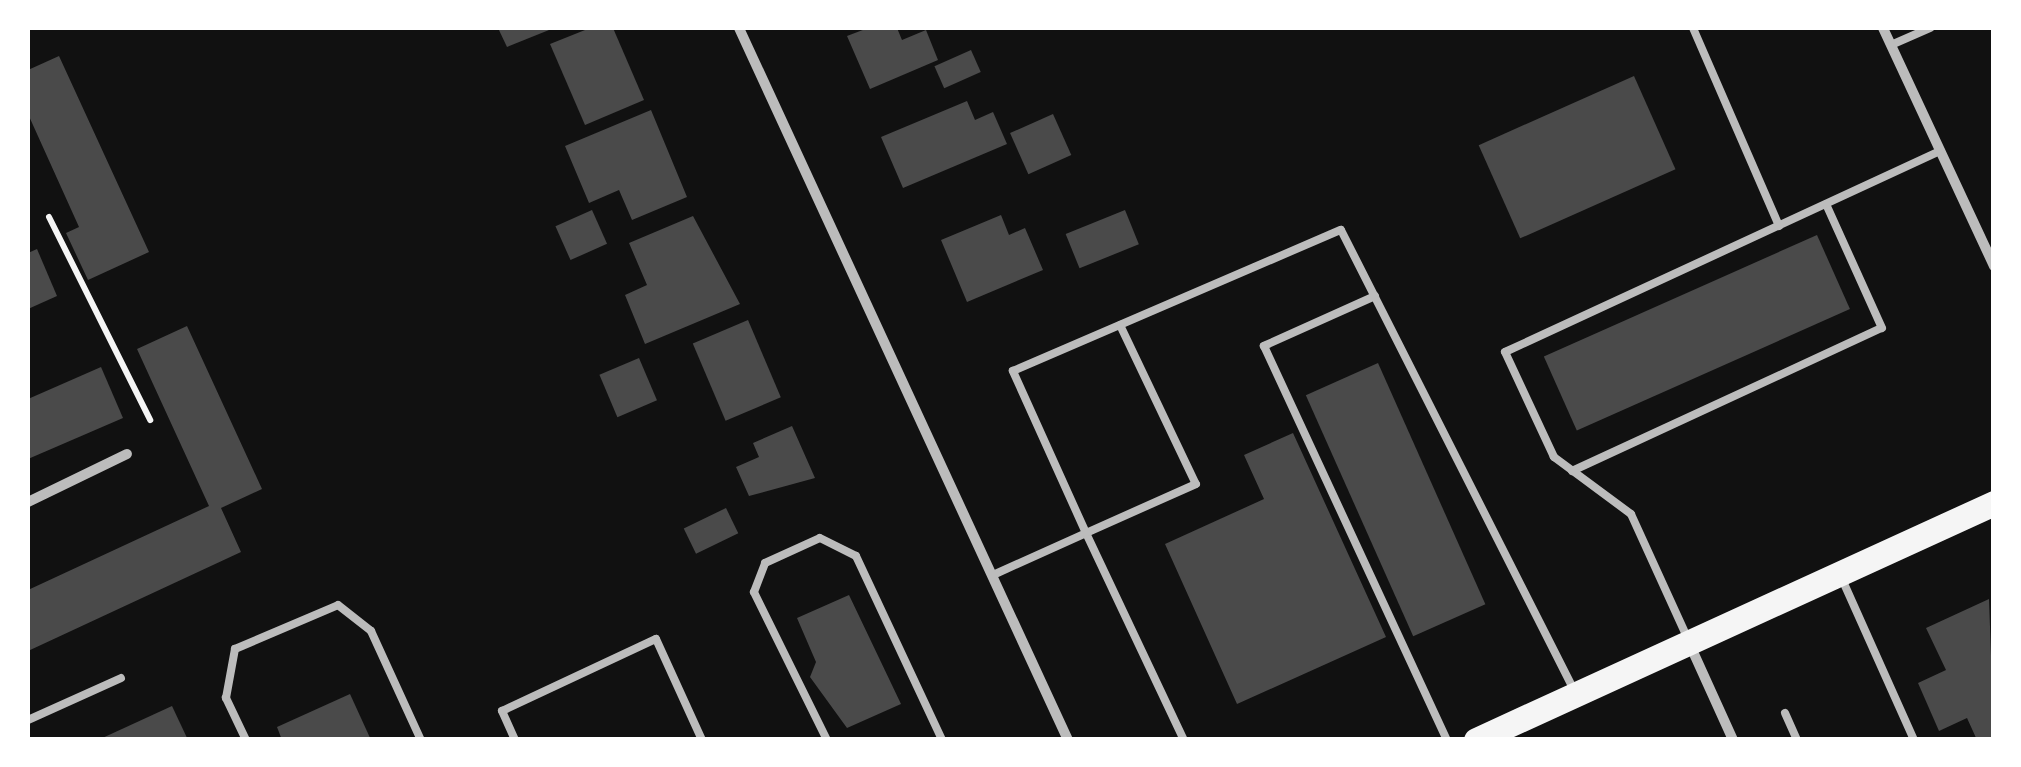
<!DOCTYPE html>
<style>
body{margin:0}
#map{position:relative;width:2021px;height:767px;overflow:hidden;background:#111;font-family:"Fira Sans",sans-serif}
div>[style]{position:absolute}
.building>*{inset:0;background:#4a4a4a;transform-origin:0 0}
.path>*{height:6px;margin:-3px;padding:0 3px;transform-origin:3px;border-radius:3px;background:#f5f5f5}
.service>*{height:8px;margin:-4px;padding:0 4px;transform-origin:4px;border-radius:4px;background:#bcbcbc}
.minor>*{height:10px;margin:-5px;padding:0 5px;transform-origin:5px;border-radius:5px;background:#bcbcbc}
.primary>*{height:25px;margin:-12.5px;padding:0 12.5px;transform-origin:12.5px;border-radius:12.5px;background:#f5f5f5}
span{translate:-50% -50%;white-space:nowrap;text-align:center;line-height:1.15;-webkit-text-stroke:10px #fff;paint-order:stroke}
.frame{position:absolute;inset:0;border:30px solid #fff;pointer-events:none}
</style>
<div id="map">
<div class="building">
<div style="clip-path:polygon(498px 28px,554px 28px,507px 47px)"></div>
<div style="clip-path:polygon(590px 28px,613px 28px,644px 100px,585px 125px,550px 44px)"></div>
<div style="clip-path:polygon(868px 28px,897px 28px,902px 40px,926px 30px,938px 60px,870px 89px,847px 36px)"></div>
<div style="left:971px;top:50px;width:24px;height:40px;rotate:66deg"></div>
<div style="clip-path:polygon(59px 56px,149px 252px,88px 280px,66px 233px,79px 227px,28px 114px,28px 70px)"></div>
<div style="left:1634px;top:76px;width:102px;height:170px;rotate:66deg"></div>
<div style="clip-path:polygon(967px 101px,975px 120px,993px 112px,1007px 144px,903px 188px,881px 137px)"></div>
<div style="clip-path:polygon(651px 110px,687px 197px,632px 220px,619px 190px,589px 203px,565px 146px)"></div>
<div style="left:1053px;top:114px;width:45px;height:47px;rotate:66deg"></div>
<div style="left:592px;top:210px;width:37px;height:40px;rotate:66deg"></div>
<div style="left:1125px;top:210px;width:37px;height:64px;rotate:68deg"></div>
<div style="clip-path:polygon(1001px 215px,1009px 235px,1025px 228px,1043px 270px,967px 302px,941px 240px)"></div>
<div style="clip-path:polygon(693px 216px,740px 304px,645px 344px,625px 295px,647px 285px,629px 243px)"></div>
<div style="left:1817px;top:235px;width:81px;height:299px;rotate:66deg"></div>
<div style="clip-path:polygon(37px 249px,57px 296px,28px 309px,28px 253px)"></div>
<div style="left:748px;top:320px;width:84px;height:60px;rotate:67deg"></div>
<div style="clip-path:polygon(187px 326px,262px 489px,221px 508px,241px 552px,28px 651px,28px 590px,209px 506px,137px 349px)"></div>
<div style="left:639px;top:358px;width:46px;height:43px;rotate:67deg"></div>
<div style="left:1378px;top:363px;width:264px;height:79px;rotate:66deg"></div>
<div style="clip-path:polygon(101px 367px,123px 418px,28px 459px,28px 399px)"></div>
<div style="clip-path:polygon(792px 426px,815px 478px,749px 496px,736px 467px,759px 457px,753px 443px)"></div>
<div style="clip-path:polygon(1293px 433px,1386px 637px,1237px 704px,1165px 544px,1264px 499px,1244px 455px)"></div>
<div style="left:726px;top:508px;width:28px;height:47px;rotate:64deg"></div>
<div style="clip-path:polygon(849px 595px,901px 704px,847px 728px,810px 677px,816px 662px,797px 618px)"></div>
<div style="clip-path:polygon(1989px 599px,1994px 740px,1977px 740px,1967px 718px,1939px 731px,1918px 683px,1946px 670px,1926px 628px)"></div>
<div style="clip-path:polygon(350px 694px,371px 740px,282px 740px,277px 727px)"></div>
<div style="clip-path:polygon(172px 706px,188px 740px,98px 740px)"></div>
</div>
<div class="path">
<div style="left:49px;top:217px;width:227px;rotate:63.5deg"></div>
</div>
<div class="service">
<div style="left:1693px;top:28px;width:216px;rotate:66.5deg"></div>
<div style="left:1891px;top:45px;width:43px;rotate:-23.6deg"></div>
<div style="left:1375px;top:296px;width:122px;rotate:155.8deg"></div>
<div style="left:1264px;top:346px;width:434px;rotate:65.1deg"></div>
<div style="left:1120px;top:325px;width:176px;rotate:64.5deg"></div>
<div style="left:1196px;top:484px;width:120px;rotate:156deg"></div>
<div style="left:1086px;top:533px;width:229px;rotate:64.7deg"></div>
<div style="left:1572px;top:471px;width:341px;rotate:-24.8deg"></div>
<div style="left:1882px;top:328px;width:136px;rotate:-114.3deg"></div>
<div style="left:993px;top:575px;width:102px;rotate:-24.3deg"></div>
<div style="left:1086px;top:533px;width:178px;rotate:-114.3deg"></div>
<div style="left:1013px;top:371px;width:357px;rotate:-23.3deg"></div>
<div style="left:1341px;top:230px;width:516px;rotate:63.14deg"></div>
<div style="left:1842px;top:579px;width:176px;rotate:65.9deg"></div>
<div style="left:1687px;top:637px;width:135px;rotate:-114.5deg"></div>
<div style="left:1631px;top:514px;width:96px;rotate:-143.5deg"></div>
<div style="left:1554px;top:457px;width:116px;rotate:-115deg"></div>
<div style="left:1505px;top:352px;width:480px;rotate:-24.8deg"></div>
<div style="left:1785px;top:713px;width:30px;rotate:66deg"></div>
<div style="left:28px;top:720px;width:102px;rotate:-24.3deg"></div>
<div style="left:246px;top:740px;width:47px;rotate:-115.5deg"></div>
<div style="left:226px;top:698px;width:50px;rotate:-79.6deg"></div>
<div style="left:235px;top:649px;width:112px;rotate:-23.1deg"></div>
<div style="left:338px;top:605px;width:42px;rotate:38.2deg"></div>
<div style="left:371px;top:631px;width:120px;rotate:65.4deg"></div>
<div style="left:515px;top:740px;width:32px;rotate:-114deg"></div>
<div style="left:502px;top:711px;width:170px;rotate:-25.1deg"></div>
<div style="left:656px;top:639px;width:111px;rotate:65.5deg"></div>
<div style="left:827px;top:740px;width:165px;rotate:-116.3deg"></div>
<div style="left:754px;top:592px;width:31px;rotate:-69deg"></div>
<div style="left:765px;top:563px;width:60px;rotate:-24.4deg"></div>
<div style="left:820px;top:538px;width:40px;rotate:26.6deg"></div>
<div style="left:856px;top:556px;width:203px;rotate:64.9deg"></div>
</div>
<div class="minor">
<div style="left:739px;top:28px;width:784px;rotate:65.2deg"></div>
<div style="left:1883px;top:28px;width:263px;rotate:65deg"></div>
<div style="left:28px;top:502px;width:110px;rotate:-25.9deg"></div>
<div style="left:1690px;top:645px;width:104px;rotate:65.6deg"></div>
</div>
<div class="primary">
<div style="left:1476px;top:740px;width:570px;rotate:-24.59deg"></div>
</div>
<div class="frame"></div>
</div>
